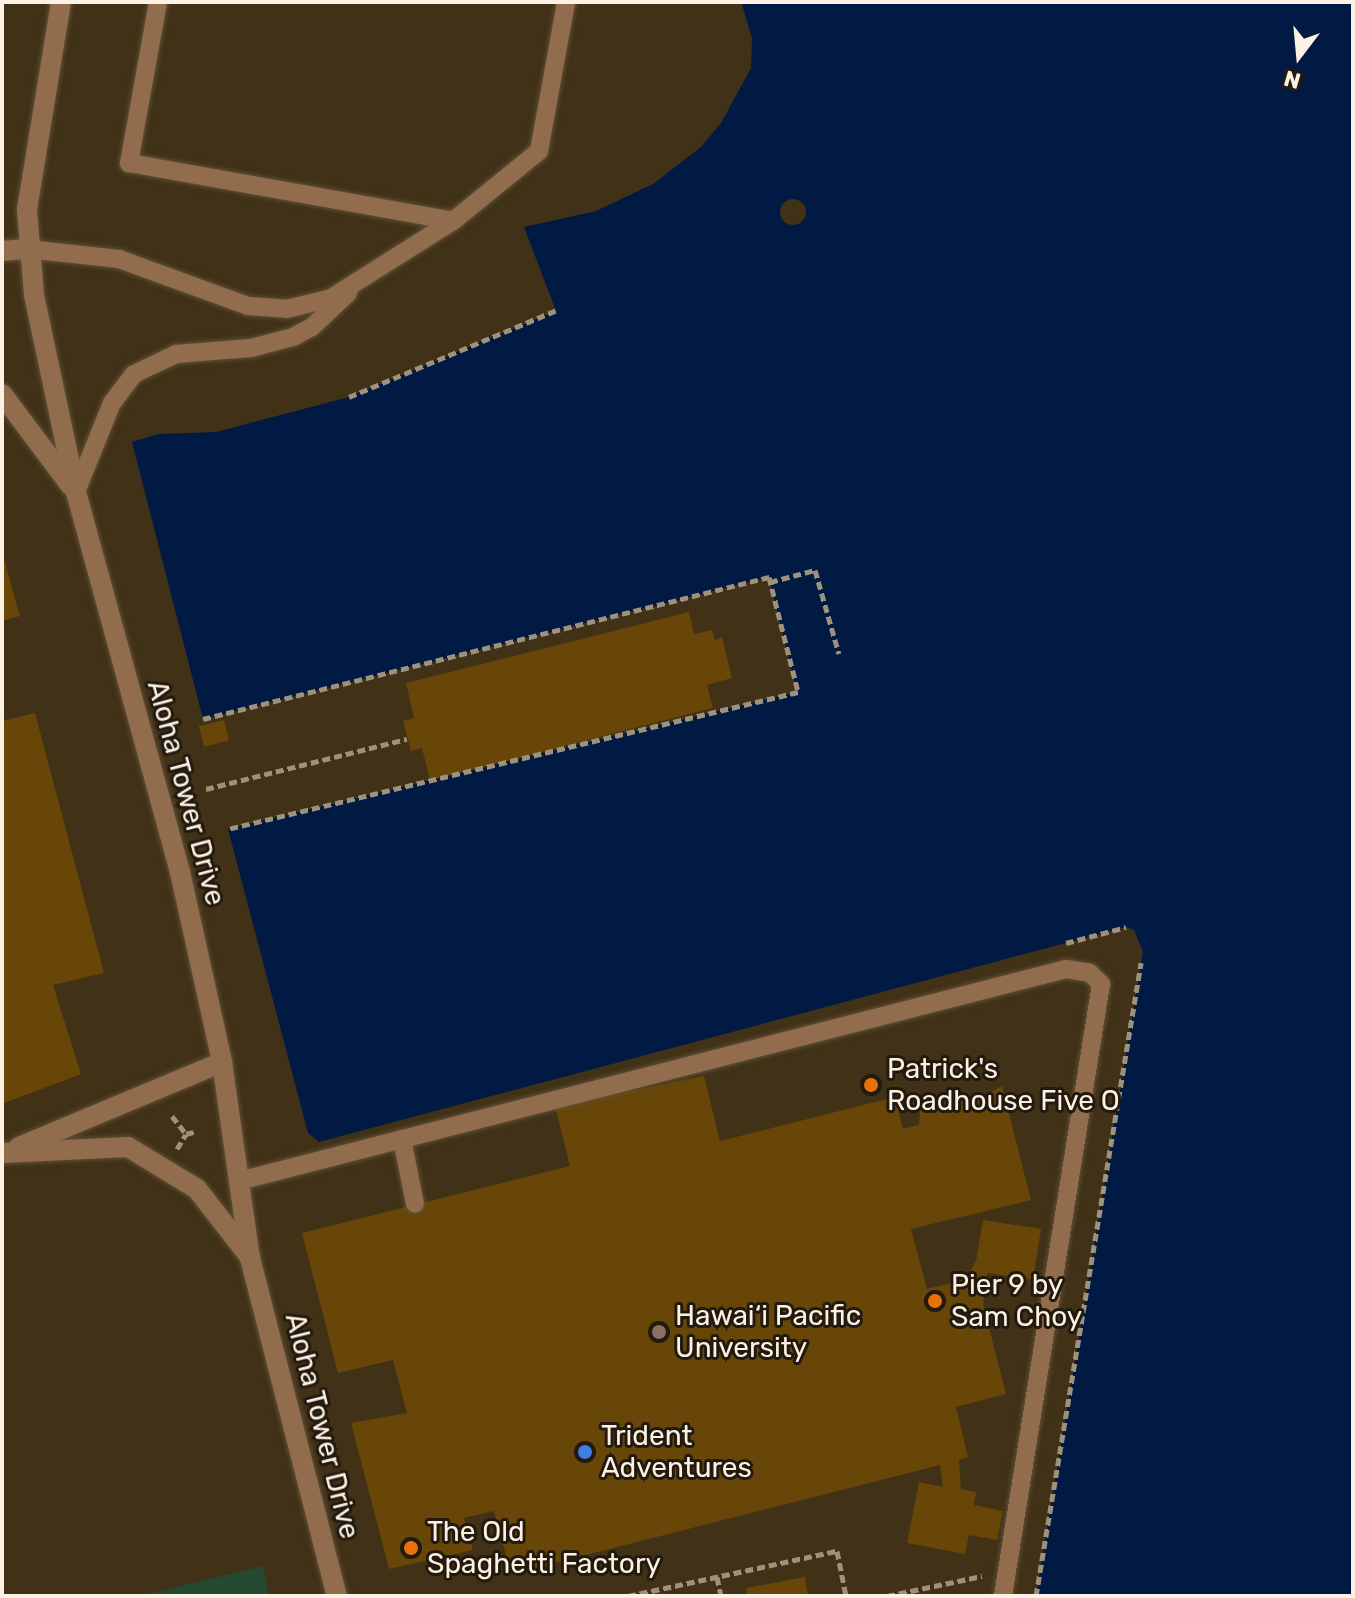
<!DOCTYPE html>
<meta charset="utf-8">
<style>
body{margin:0}
#map{position:relative;width:1355px;height:1598px;overflow:hidden;background:#413117;font-family:Rubik,sans-serif}
div>[style]{position:absolute}
.green>*{inset:0;background:#244b31}
.water>*{inset:0;background:#001a43}
.pier>*{inset:0;background:#413117}
.round{border-radius:50%}
.building>*{inset:0;background:#674607;transform-origin:0 0}
.path>*{height:5px;margin-top:-2.5px;transform-origin:0;background:repeating-linear-gradient(90deg,#9f927d 0 8px,transparent 0 12px)}
.roads{filter:drop-shadow(0 0 2px #5f5037) drop-shadow(0 0 2px #5f5037)}
.lane>*{height:18px;margin:-9px;padding:0 9px;transform-origin:9px;border-radius:9px;background:#916c4d}
.street>*{height:20px;margin:-10px;padding:0 10px;transform-origin:10px;border-radius:10px;background:#916c4d}
.dots>*{width:22px;height:22px;translate:-50% -50%;box-sizing:border-box;border:4px solid #221a0f;border-radius:50%}
span{translate:-50% -50%;white-space:nowrap;text-align:center;line-height:1.15;-webkit-text-stroke:6px #221a0f;paint-order:stroke}
.street-label{font-size:28px;color:#fcf1e2}
.poi-label{font-size:28px;color:#fcf1e2}
.left{translate:0 -50%;text-align:left}
.frame{position:absolute;inset:0;border:4px solid #fcf1e2;pointer-events:none}
.north{position:absolute;left:1259px;top:16px;width:80px;height:80px;-webkit-text-stroke:6px #221a0f;paint-order:stroke;rotate:196deg;font-size:22px;font-weight:700;line-height:32px;text-align:center;color:#fcf1e2}
.north::after{content:'';display:block;margin:auto;width:28px;height:36px;background:#fcf1e2;clip-path:polygon(50% 0,100% 100%,50% 72%,0 100%)}
</style>
<div id="map">
<div class="green">
<div style="clip-path:polygon(263px 1566px,269px 1596px,140px 1596px)"></div>
</div>
<div class="water">
<div style="clip-path:polygon(741px 2px,1353px 2px,1353px 1596px,1036px 1596px,1143px 952px,1134px 930px,1126px 927px,319px 1142px,308px 1133px,228px 829px,797px 692px,769px 577px,203px 719px,132px 442px,158px 434px,216px 432px,349px 397px,556px 311px,524px 227px,596px 211px,653px 184px,701px 147px,721px 123px,751px 68px,752px 38px)"></div>
</div>
<div class="pier">
<div class="round" style="left:780px;top:199px;width:26px;height:26px"></div>
</div>
<div class="building">
<div style="clip-path:polygon(2px 552px,20px 616px,2px 621px)"></div>
<div style="clip-path:polygon(689px 612px,694px 634px,712px 630px,715px 640px,722px 637px,732px 678px,707px 685px,713px 708px,430px 780px,422px 748px,411px 751px,403px 721px,414px 718px,406px 683px)"></div>
<div style="clip-path:polygon(35px 713px,104px 973px,53px 985px,81px 1074px,2px 1104px,2px 721px)"></div>
<div style="left:224px;top:720px;width:21px;height:26px;rotate:76deg"></div>
<div style="clip-path:polygon(704px 1076px,720px 1141px,895px 1097px,903px 1129px,919px 1125px,920px 1109px,983px 1097px,1002px 1086px,1031px 1200px,911px 1229px,927px 1289px,966px 1279px,976px 1261px,983px 1220px,1041px 1229px,1033px 1280px,988px 1273px,983px 1304px,1006px 1394px,956px 1407px,968px 1457px,959px 1460px,961px 1489px,976px 1492px,974px 1505px,1003px 1511px,997px 1540px,969px 1535px,965px 1554px,907px 1543px,919px 1482px,943px 1487px,940px 1465px,511px 1574px,494px 1511px,464px 1518px,473px 1550px,389px 1569px,351px 1423px,407px 1413px,393px 1360px,338px 1373px,302px 1233px,570px 1166px,555px 1106px)"></div>
<div style="clip-path:polygon(805px 1577px,808px 1596px,747px 1596px,746px 1588px)"></div>
</div>
<div class="path">
<div style="left:349px;top:397px;width:225px;rotate:-22.7deg"></div>
<div style="left:770px;top:582px;width:47px;rotate:-14.9deg"></div>
<div style="left:815px;top:570px;width:87px;rotate:74.1deg"></div>
<div style="left:203px;top:719px;width:584px;rotate:-14.08deg"></div>
<div style="left:769px;top:577px;width:119px;rotate:75.8deg"></div>
<div style="left:798px;top:692px;width:586px;rotate:166.49deg"></div>
<div style="left:206px;top:789px;width:207px;rotate:-14deg"></div>
<div style="left:1066px;top:943px;width:62px;rotate:-14.9deg"></div>
<div style="left:172px;top:1116px;width:23px;rotate:52deg"></div>
<div style="left:177px;top:1149px;width:17px;rotate:-59deg"></div>
<div style="left:186px;top:1134px;width:11px;rotate:-15deg"></div>
<div style="left:717px;top:1577px;width:19px;rotate:78deg"></div>
<div style="left:628px;top:1596px;width:214px;rotate:-12.2deg"></div>
<div style="left:837px;top:1551px;width:46px;rotate:78.7deg"></div>
<div style="left:887px;top:1596px;width:97px;rotate:-11.9deg"></div>
<div style="left:1036px;top:1596px;width:642px;rotate:-80.58deg"></div>
</div>
<div class="roads">
<div class="lane">
<div style="left:158px;top:2px;width:164px;rotate:100.2deg"></div>
<div style="left:129px;top:163px;width:329px;rotate:10.1deg"></div>
<div style="left:27px;top:249px;width:93px;rotate:6.2deg"></div>
<div style="left:119px;top:259px;width:137px;rotate:20deg"></div>
<div style="left:248px;top:306px;width:39px;rotate:4deg"></div>
<div style="left:287px;top:309px;width:45px;rotate:-14deg"></div>
<div style="left:331px;top:298px;width:144px;rotate:-32.3deg"></div>
<div style="left:453px;top:221px;width:111px;rotate:-39.1deg"></div>
<div style="left:539px;top:151px;width:151px;rotate:-79.7deg"></div>
<div style="left:76px;top:492px;width:96px;rotate:-68deg"></div>
<div style="left:112px;top:403px;width:36px;rotate:-53deg"></div>
<div style="left:134px;top:374px;width:47px;rotate:-25.5deg"></div>
<div style="left:176px;top:354px;width:75px;rotate:-4.6deg"></div>
<div style="left:251px;top:348px;width:43px;rotate:-14.7deg"></div>
<div style="left:293px;top:337px;width:21px;rotate:-28deg"></div>
<div style="left:312px;top:327px;width:50px;rotate:-43.4deg"></div>
<div style="left:402px;top:1139px;width:66px;rotate:78.7deg"></div>
<div style="left:239px;top:1181px;width:854px;rotate:-14.38deg"></div>
<div style="left:1066px;top:969px;width:24px;rotate:9deg"></div>
<div style="left:1090px;top:973px;width:16px;rotate:45deg"></div>
<div style="left:1101px;top:984px;width:620px;rotate:99.1deg"></div>
</div>
<div class="street">
<div style="left:61px;top:2px;width:211px;rotate:99.3deg"></div>
<div style="left:27px;top:210px;width:85px;rotate:85.3deg"></div>
<div style="left:34px;top:295px;width:201px;rotate:78deg"></div>
<div style="left:76px;top:492px;width:394px;rotate:74.7deg"></div>
<div style="left:180px;top:872px;width:195px;rotate:77.5deg"></div>
<div style="left:222px;top:1062px;width:198px;rotate:81.9deg"></div>
<div style="left:250px;top:1258px;width:349px;rotate:75.6deg"></div>
<div style="left:2px;top:251px;width:25px;rotate:-5deg"></div>
<div style="left:2px;top:394px;width:115px;rotate:53.1deg"></div>
<div style="left:19px;top:1147px;width:220px;rotate:-22.7deg"></div>
<div style="left:3px;top:1153px;width:125px;rotate:-2.7deg"></div>
<div style="left:128px;top:1147px;width:81px;rotate:31.3deg"></div>
<div style="left:197px;top:1189px;width:86px;rotate:52.1deg"></div>
</div>
</div>
<div class="dots">
<div style="left:871px;top:1085px;background:#e8710a"></div>
<div style="left:935px;top:1301px;background:#e8710a"></div>
<div style="left:659px;top:1332px;background:#8d6e63"></div>
<div style="left:585px;top:1452px;background:#3f7fe0"></div>
<div style="left:411px;top:1548px;background:#e8710a"></div>
</div>
<div class="street-label">
<span style="left:186px;top:793px;rotate:75deg">Aloha Tower Drive</span>
<span style="left:322px;top:1426px;rotate:76deg">Aloha Tower Drive</span>
</div>
<div class="poi-label">
<span class="left" style="left:887px;top:1085px">Patrick's<br>Roadhouse Five O</span>
<span class="left" style="left:951px;top:1301px">Pier 9 by<br>Sam Choy</span>
<span class="left" style="left:675px;top:1332px">Hawai‘i Pacific<br>University</span>
<span class="left" style="left:601px;top:1452px">Trident<br>Adventures</span>
<span class="left" style="left:427px;top:1548px">The Old<br>Spaghetti Factory</span>
</div>
<div class="frame"></div>
<div class="north">N</div>
</div>
